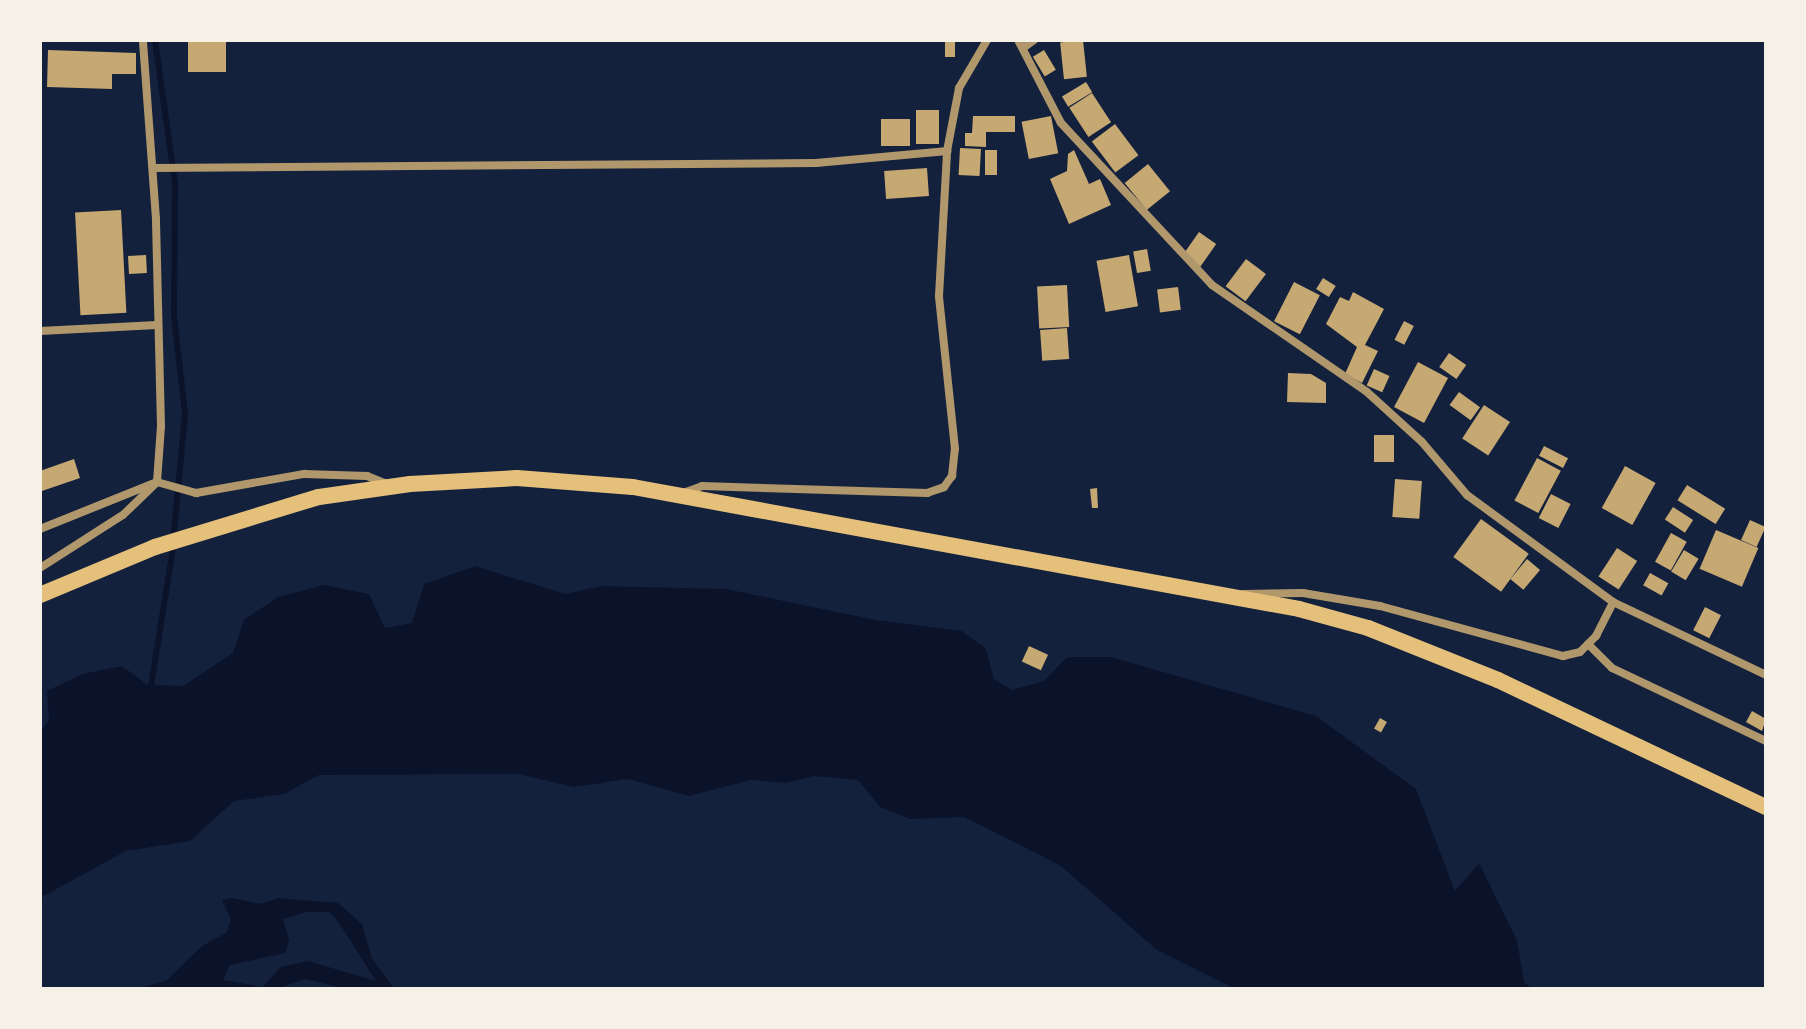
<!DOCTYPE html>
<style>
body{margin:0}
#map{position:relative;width:1806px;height:1029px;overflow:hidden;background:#14213d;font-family:Arial,sans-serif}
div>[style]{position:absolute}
.water>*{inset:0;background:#0b132b}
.stream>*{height:6px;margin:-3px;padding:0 3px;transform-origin:3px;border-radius:3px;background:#0b132b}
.building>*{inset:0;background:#c6a872;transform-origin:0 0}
.minor>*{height:8px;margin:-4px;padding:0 4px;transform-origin:4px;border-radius:4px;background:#b1986c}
.secondary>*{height:16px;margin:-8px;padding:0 8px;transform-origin:8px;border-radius:8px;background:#e5c07b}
span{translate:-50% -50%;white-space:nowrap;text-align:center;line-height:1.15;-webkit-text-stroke:8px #f6f1e7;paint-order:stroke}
.frame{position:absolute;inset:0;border:42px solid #f6f1e7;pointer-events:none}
</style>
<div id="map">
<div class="water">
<div style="clip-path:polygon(475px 566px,565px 594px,601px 586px,726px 589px,876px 620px,962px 631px,986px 649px,994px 679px,1012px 690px,1044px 681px,1067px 657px,1111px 657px,1316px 716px,1416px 789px,1455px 891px,1479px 863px,1517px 940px,1524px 981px,1532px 989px,1235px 989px,1157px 950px,1061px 866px,964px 817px,910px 819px,880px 807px,858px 780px,814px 776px,786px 783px,751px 780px,689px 796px,628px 779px,574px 787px,518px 774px,319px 775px,284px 794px,234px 801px,190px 841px,126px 851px,40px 898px,40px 732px,49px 720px,47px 691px,82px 674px,122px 666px,148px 685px,183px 686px,233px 653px,244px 620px,278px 597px,324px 585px,369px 594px,385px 628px,412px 623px,424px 584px)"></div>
<div style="clip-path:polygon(evenodd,232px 898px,261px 904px,278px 898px,338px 903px,362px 924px,372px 959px,395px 989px,347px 989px,305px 979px,277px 989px,137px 989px,166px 981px,202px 946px,226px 933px,231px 920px,222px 900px,232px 898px,307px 912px,329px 912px,335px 917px,376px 981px,308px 961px,280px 967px,263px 987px,223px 980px,230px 965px,286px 953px,289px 940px,283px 919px,307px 912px)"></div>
</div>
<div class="stream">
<div style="left:150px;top:692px;width:140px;rotate:-80.9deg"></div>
<div style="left:172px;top:554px;width:142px;rotate:-84.7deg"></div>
<div style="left:185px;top:413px;width:97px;rotate:-96.5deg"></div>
<div style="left:174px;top:317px;width:134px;rotate:-89.6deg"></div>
<div style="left:175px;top:183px;width:144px;rotate:-98deg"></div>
</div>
<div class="building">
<div style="left:188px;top:40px;width:38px;height:32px"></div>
<div style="left:945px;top:40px;width:10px;height:17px"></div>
<div style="left:1083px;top:40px;width:37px;height:23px;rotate:84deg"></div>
<div style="clip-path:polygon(48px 50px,136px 53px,136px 74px,112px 74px,112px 89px,47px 87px)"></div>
<div style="left:1044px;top:50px;width:23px;height:13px;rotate:59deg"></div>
<div style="left:1086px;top:82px;width:12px;height:28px;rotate:59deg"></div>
<div style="left:1092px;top:93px;width:35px;height:27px;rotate:57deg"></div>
<div style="left:916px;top:110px;width:23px;height:34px"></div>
<div style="clip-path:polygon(973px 116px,1015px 116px,1015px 132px,986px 132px,986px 147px,965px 146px,965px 133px,972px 133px)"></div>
<div style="left:1051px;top:116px;width:38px;height:30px;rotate:79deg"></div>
<div style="left:881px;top:119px;width:29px;height:27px"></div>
<div style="left:1115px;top:124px;width:39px;height:29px;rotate:53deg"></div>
<div style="left:960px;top:148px;width:21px;height:27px;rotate:3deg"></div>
<div style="left:985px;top:150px;width:12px;height:25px"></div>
<div style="clip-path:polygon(1074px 150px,1089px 184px,1100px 179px,1111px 205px,1069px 224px,1050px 179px,1067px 171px,1068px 154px)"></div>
<div style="left:1148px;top:164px;width:35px;height:30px;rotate:51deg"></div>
<div style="left:927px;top:168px;width:28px;height:43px;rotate:86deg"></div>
<div style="left:121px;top:210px;width:103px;height:46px;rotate:87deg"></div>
<div style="left:1199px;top:232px;width:21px;height:29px;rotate:35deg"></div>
<div style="left:1147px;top:249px;width:22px;height:14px;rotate:80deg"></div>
<div style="left:146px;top:255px;width:18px;height:18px;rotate:87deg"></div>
<div style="left:1129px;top:255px;width:52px;height:33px;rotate:80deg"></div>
<div style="left:1246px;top:259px;width:25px;height:34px;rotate:37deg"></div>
<div style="left:1323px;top:278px;width:15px;height:13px;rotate:32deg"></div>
<div style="left:1294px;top:282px;width:29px;height:44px;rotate:27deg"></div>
<div style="left:1067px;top:285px;width:42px;height:30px;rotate:87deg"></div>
<div style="left:1178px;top:287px;width:23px;height:21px;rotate:83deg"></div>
<div style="clip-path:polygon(1353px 292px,1384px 309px,1365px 345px,1378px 351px,1362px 383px,1345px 374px,1357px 347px,1326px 324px,1340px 297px,1349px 301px)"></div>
<div style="left:1404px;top:321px;width:11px;height:21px;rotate:27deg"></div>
<div style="left:1067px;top:328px;width:31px;height:27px;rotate:86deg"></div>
<div style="left:1449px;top:353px;width:21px;height:17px;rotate:35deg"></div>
<div style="left:1418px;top:362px;width:34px;height:51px;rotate:28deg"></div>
<div style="left:1374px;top:369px;width:17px;height:18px;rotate:24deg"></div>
<div style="clip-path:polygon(1288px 373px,1311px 374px,1326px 383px,1326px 403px,1287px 402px)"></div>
<div style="left:1459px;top:392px;width:26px;height:16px;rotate:36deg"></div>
<div style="left:1484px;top:405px;width:31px;height:40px;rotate:33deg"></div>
<div style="left:1374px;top:435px;width:20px;height:27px"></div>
<div style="left:1544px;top:446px;width:27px;height:11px;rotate:27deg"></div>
<div style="left:1537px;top:458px;width:27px;height:48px;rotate:28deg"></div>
<div style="clip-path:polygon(74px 459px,80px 478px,42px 491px,40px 471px)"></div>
<div style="left:1625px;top:466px;width:35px;height:48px;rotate:29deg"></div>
<div style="left:1395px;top:479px;width:27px;height:38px;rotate:4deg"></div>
<div style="left:1687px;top:485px;width:45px;height:18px;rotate:32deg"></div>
<div style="clip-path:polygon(1097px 488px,1098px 508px,1092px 508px,1090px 489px)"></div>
<div style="left:1551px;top:494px;width:22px;height:27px;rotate:27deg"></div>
<div style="left:1673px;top:507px;width:24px;height:15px;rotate:33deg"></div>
<div style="left:1481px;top:519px;width:59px;height:47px;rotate:36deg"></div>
<div style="left:1750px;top:520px;width:17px;height:22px;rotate:24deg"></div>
<div style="left:1716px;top:530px;width:46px;height:42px;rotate:23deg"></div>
<div style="left:1671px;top:533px;width:18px;height:33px;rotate:29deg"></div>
<div style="left:1617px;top:548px;width:24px;height:34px;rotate:33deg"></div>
<div style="left:1684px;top:550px;width:17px;height:25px;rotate:31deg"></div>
<div style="left:1527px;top:559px;width:17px;height:26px;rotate:40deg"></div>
<div style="left:1650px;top:573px;width:21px;height:14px;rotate:29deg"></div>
<div style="left:1705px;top:607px;width:18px;height:26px;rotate:27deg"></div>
<div style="left:1029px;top:646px;width:21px;height:17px;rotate:25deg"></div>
<div style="clip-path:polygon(1752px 711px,1766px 719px,1762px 731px,1746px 722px)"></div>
<div style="left:1380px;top:718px;width:8px;height:12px;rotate:30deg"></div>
</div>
<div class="minor">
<div style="left:1018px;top:40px;width:93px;rotate:62.6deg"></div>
<div style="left:1061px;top:123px;width:221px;rotate:47deg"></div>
<div style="left:1212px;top:285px;width:188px;rotate:34.6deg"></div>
<div style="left:1367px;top:392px;width:74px;rotate:42.3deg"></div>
<div style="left:1422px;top:442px;width:70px;rotate:49.7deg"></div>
<div style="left:1467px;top:495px;width:181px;rotate:36.2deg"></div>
<div style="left:1613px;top:602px;width:170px;rotate:25.5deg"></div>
<div style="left:1023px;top:48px;width:14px;rotate:-36deg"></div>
<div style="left:153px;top:168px;width:663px;rotate:-0.43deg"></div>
<div style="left:816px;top:163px;width:132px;rotate:-5.2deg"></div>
<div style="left:40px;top:331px;width:117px;rotate:-2.9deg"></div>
<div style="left:683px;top:493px;width:20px;rotate:-20deg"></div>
<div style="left:702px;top:486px;width:225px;rotate:1.8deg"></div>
<div style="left:927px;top:493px;width:18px;rotate:-19deg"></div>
<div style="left:944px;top:487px;width:14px;rotate:-54deg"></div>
<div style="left:952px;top:476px;width:27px;rotate:-84deg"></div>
<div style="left:955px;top:449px;width:154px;rotate:-96deg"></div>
<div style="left:939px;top:296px;width:145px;rotate:-86.8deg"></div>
<div style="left:947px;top:151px;width:64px;rotate:-79.2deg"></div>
<div style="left:959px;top:88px;width:56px;rotate:-59.7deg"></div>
<div style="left:40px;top:529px;width:126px;rotate:-21.9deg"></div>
<div style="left:157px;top:482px;width:41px;rotate:15.8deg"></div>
<div style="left:196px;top:493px;width:110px;rotate:-10deg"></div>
<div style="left:304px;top:474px;width:63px;rotate:1.8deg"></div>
<div style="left:367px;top:476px;width:24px;rotate:22deg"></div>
<div style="left:40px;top:568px;width:98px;rotate:-32.6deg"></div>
<div style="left:123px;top:515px;width:47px;rotate:-44.1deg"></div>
<div style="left:157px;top:482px;width:56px;rotate:-85.9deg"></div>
<div style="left:161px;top:426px;width:207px;rotate:-91.4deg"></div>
<div style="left:156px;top:219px;width:179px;rotate:-94.2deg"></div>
<div style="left:1243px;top:594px;width:60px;rotate:-1deg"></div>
<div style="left:1303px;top:593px;width:78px;rotate:9.6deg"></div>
<div style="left:1380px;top:606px;width:190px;rotate:15.3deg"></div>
<div style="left:1563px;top:656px;width:17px;rotate:-13deg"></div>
<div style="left:1580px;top:652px;width:23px;rotate:-45deg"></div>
<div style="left:1596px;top:636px;width:38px;rotate:-63deg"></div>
<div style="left:1588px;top:644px;width:34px;rotate:45deg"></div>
<div style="left:1612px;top:668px;width:170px;rotate:25.4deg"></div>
</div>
<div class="secondary">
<div style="left:40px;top:595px;width:125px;rotate:-22.7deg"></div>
<div style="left:155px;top:547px;width:171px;rotate:-17deg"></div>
<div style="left:319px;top:497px;width:92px;rotate:-8.1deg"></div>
<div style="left:410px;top:484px;width:107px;rotate:-3.2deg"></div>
<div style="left:517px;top:478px;width:116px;rotate:4.4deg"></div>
<div style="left:633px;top:487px;width:677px;rotate:10.38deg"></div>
<div style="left:1299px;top:609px;width:72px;rotate:15.4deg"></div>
<div style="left:1368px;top:628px;width:140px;rotate:21.8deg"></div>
<div style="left:1498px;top:680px;width:297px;rotate:25.4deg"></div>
</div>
<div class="frame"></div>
</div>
